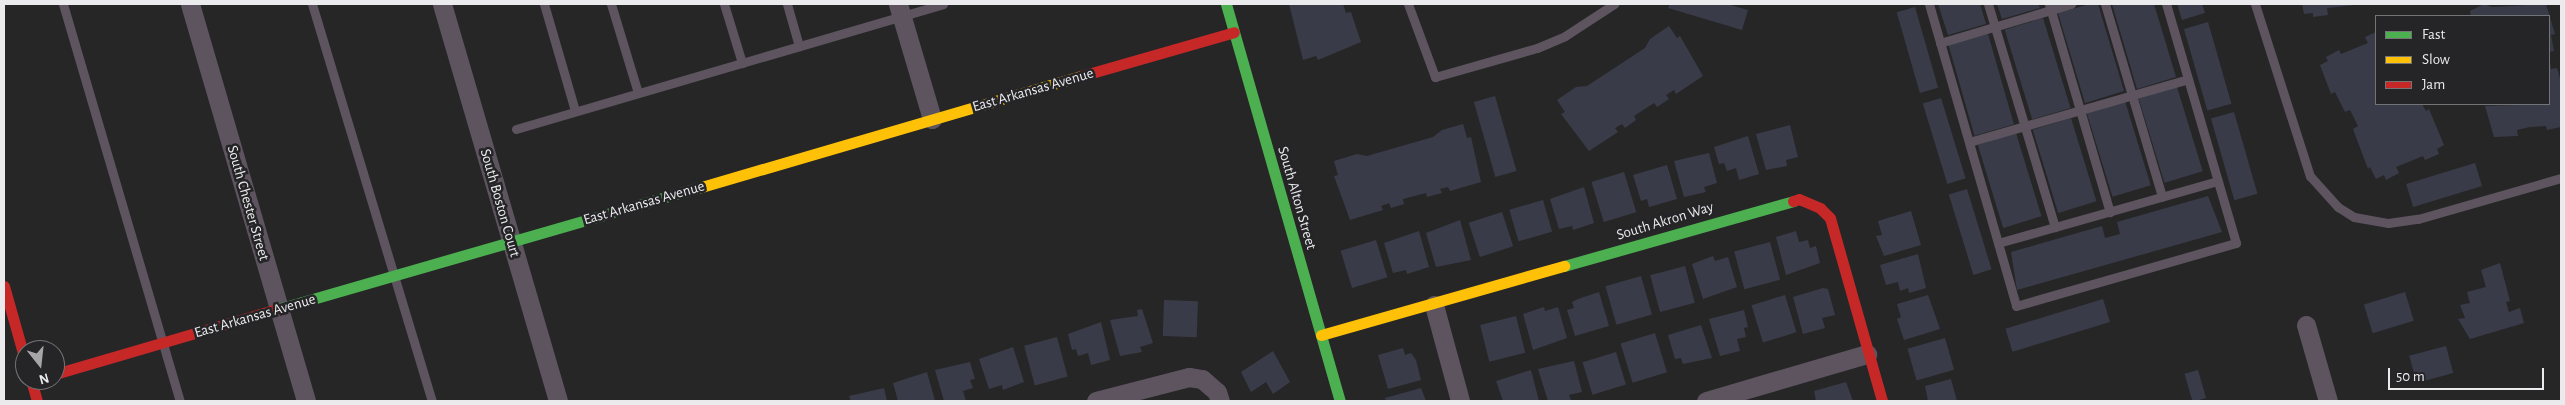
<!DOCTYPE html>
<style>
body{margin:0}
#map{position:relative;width:2565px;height:405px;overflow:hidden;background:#262627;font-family:"Alegreya Sans",sans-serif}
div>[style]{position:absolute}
.building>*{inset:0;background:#393c48;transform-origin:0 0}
.lane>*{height:9px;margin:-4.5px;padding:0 4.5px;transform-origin:4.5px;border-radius:4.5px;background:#5d545f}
.street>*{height:19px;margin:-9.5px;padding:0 9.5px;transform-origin:9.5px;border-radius:9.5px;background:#5d545f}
.fast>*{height:11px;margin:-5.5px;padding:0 5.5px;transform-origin:5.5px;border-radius:5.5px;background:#4caf50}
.slow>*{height:11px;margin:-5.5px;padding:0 5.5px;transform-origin:5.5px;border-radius:5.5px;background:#ffc107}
.jam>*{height:11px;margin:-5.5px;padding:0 5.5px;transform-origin:5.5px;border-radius:5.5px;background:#c62828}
span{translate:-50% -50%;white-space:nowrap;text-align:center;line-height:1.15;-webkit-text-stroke:5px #252528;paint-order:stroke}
.street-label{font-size:15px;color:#ebebed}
.frame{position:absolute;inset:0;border:5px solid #ebebed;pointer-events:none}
.legend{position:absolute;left:2375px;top:15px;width:175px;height:90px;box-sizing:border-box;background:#252528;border:1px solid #747477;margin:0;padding:6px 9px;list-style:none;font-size:15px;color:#ebebed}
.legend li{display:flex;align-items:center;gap:10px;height:25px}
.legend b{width:25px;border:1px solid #747477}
.north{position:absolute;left:15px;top:340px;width:50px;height:50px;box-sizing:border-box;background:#252528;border:1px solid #747477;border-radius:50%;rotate:164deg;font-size:14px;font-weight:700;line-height:20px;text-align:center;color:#ebebed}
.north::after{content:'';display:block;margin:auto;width:18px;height:22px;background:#a6a6a8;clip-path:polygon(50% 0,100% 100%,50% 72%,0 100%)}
.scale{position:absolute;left:2388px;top:368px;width:156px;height:22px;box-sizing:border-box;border:2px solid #ebebed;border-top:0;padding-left:6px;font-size:15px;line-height:18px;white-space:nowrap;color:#ebebed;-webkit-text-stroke:4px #252528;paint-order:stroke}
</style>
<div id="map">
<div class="building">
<div style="clip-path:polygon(1289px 4px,1343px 4px,1346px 13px,1351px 12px,1361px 42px,1318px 60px,1316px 56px,1303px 60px)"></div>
<div style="clip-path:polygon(1670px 4px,1727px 4px,1748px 10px,1742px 30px,1668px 8px)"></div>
<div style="clip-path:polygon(1938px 4px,1980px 4px,1986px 24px,1948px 35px)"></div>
<div style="clip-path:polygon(1997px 4px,2038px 4px,2040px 8px,2002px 19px)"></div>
<div style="clip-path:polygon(2090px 4px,2098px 4px,2124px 91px,2085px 103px,2058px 13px)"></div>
<div style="clip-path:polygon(2112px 4px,2154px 4px,2176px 77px,2137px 89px)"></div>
<div style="clip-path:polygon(2177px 4px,2202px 4px,2205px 13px,2182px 20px)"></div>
<div style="clip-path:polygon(2302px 4px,2355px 4px,2355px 5px,2327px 8px,2328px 15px,2313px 17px,2313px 13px,2304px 14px)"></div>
<div style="clip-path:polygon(2484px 4px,2492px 7px,2546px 4px,2555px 34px,2551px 35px,2554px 51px,2549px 52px,2549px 16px,2471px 16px,2470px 11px)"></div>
<div style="left:1915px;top:7px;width:84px;height:19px;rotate:74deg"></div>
<div style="left:2043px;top:18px;width:94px;height:40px;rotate:73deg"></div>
<div style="left:2208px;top:22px;width:85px;height:25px;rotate:74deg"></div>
<div style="clip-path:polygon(1669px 26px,1677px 38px,1680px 36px,1703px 76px,1676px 94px,1674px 90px,1666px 95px,1669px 99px,1657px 107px,1654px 103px,1634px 116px,1636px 120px,1625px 128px,1622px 124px,1615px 128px,1618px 132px,1589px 151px,1561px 114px,1565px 112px,1557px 100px,1576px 87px,1587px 86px,1645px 48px,1650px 39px)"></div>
<div style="clip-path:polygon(2376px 32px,2376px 104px,2422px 104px,2426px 111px,2429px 109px,2444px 145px,2437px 149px,2439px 154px,2425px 160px,2423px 156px,2396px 167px,2399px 173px,2386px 180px,2384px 175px,2376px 179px,2370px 167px,2368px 169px,2353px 129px,2358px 126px,2350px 110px,2345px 112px,2335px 92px,2331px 94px,2320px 65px,2328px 61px,2326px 57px,2339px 50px,2341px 54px,2368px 43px,2365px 37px)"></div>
<div style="left:1988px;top:34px;width:94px;height:41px;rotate:74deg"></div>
<div style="clip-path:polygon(2550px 62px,2551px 69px,2557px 68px,2561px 82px,2561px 127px,2547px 130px,2546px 126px,2530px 127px,2517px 130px,2518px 136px,2494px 137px,2485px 106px,2549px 104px)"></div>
<div style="left:2177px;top:87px;width:88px;height:40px;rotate:73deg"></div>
<div style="left:1495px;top:96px;width:78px;height:22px;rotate:74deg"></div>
<div style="left:1941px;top:98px;width:84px;height:19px;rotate:73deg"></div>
<div style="left:2125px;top:101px;width:88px;height:40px;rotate:73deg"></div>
<div style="left:2234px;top:112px;width:85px;height:24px;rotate:74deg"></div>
<div style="left:2071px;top:118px;width:87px;height:40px;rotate:73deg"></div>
<div style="clip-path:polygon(1463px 124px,1467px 138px,1471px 137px,1481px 182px,1450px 191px,1448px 187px,1440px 189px,1442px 193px,1427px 197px,1426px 193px,1403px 199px,1404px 204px,1391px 208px,1389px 203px,1381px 206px,1383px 210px,1350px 220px,1334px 176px,1338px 175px,1334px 161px,1357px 154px,1367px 156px,1433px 137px,1442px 130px)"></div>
<div style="clip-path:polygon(1790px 125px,1798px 157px,1786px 160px,1787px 166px,1766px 170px,1756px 134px)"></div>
<div style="left:2016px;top:133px;width:87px;height:40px;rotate:73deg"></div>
<div style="clip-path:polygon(1748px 136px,1759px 174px,1739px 180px,1736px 168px,1727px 171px,1724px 163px,1719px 164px,1714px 147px)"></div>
<div style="clip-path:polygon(1709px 153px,1717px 183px,1704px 187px,1706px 192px,1684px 197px,1674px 161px)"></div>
<div style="left:2475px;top:163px;width:24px;height:72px;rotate:73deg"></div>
<div style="clip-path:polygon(1667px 165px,1677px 199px,1649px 207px,1647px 199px,1641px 201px,1633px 175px)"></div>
<div style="left:1624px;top:172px;width:42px;height:34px;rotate:73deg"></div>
<div style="clip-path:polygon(1584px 187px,1594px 223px,1573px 230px,1572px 226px,1559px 229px,1550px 199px)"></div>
<div style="left:1967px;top:189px;width:84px;height:19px;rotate:73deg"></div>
<div style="clip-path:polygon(2208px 196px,2222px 232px,2017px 290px,2011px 252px,2102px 226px,2105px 238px,2120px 234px,2117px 222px)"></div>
<div style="left:1543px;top:200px;width:33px;height:35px;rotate:74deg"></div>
<div style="clip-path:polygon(1911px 211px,1921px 245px,1884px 256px,1876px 236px,1882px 235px,1878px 221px)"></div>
<div style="left:1502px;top:212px;width:36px;height:35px;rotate:72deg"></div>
<div style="clip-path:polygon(1460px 220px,1471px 260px,1436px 267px,1426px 233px)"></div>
<div style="clip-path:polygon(1419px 231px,1429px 267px,1407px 274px,1406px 270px,1393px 273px,1384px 243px)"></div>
<div style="clip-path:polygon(1796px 231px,1799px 242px,1808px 240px,1810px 248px,1816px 246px,1820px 263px,1786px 275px,1776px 237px)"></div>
<div style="left:1376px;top:240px;width:39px;height:37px;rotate:73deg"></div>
<div style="left:1770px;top:242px;width:39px;height:37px;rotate:75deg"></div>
<div style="clip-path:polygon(1918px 254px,1926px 288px,1909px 293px,1908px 288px,1900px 291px,1898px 282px,1886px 285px,1880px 265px)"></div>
<div style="clip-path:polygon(1713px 256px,1715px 261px,1728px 257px,1737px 287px,1703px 299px,1692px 264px)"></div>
<div style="clip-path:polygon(2500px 263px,2510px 301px,2506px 302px,2509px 312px,2520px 308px,2524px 323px,2470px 339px,2458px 319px,2465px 318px,2460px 305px,2470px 303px,2467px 292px,2486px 287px,2481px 270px)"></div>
<div style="left:1685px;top:266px;width:38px;height:36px;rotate:75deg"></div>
<div style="left:1641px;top:276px;width:40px;height:37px;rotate:74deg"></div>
<div style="clip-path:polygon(1823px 288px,1828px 289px,1835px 315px,1822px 318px,1825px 328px,1803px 334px,1793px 297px)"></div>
<div style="clip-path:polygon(1599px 292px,1609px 326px,1575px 336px,1567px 310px,1574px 308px,1572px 302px,1578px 299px)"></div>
<div style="left:2405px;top:292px;width:30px;height:43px;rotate:73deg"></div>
<div style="left:1785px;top:295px;width:39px;height:35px;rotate:73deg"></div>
<div style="clip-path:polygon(1928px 295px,1940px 329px,1904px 340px,1897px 319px,1901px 317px,1897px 304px)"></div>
<div style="left:2103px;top:299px;width:24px;height:102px;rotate:73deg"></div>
<div style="left:1164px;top:300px;width:34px;height:36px;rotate:2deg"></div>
<div style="clip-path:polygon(1544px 307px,1545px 311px,1558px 307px,1567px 338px,1533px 350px,1523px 314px)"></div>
<div style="clip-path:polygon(1142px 309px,1153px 343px,1140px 347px,1142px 352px,1120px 356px,1110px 320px,1138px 316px,1137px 310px)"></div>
<div style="clip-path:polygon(1744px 310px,1748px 327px,1744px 328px,1746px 337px,1737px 339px,1740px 351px,1720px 356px,1709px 319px)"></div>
<div style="left:1516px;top:316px;width:38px;height:37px;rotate:76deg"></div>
<div style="clip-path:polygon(1101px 322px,1110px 360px,1091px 365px,1088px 353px,1078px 356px,1076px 349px,1072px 350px,1068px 334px)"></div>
<div style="clip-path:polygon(1701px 325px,1712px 358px,1683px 364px,1681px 358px,1675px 359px,1668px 335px)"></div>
<div style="left:1655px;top:333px;width:41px;height:36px;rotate:73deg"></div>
<div style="left:1057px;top:337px;width:41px;height:34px;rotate:75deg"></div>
<div style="left:1945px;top:338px;width:33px;height:39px;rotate:74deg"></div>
<div style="left:2446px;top:346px;width:28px;height:38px;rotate:75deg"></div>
<div style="clip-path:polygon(1013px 347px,1024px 382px,1003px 390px,1002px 385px,989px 389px,979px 359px)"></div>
<div style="clip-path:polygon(1403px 348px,1405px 355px,1411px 353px,1416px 360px,1421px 380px,1388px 389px,1378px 355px)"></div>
<div style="clip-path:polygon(1273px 351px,1290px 382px,1273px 394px,1266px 382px,1251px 392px,1241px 372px)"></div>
<div style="left:1616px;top:352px;width:34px;height:35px;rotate:73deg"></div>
<div style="clip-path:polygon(1574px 361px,1582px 392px,1569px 395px,1571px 400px,1565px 401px,1548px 401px,1538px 369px)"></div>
<div style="clip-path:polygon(970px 362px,975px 379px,970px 380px,973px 388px,963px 391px,966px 401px,944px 401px,935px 370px)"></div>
<div style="clip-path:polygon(1531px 370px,1539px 401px,1503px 401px,1496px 381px)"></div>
<div style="left:2198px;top:370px;width:29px;height:14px;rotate:74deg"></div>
<div style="clip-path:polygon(927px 372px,935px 401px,898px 401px,893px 383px)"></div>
<div style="clip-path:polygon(1951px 379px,1957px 401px,1928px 401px,1925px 386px)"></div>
<div style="clip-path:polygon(1846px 382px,1853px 401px,1816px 401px,1814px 391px)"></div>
<div style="clip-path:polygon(884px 388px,887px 401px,851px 401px,849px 396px)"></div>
<div style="clip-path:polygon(1421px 388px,1426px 401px,1386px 401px,1385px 398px)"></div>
</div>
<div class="lane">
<div style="left:63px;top:4px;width:414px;rotate:73.6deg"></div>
<div style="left:312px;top:4px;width:415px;rotate:73.2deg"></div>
<div style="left:544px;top:4px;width:111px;rotate:73.8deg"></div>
<div style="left:611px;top:4px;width:93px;rotate:73.1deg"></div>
<div style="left:724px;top:4px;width:62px;rotate:73deg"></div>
<div style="left:787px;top:4px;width:44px;rotate:74.1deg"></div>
<div style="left:1408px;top:4px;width:78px;rotate:69.7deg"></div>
<div style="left:1435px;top:77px;width:106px;rotate:-15.9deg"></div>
<div style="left:1537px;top:48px;width:30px;rotate:-23deg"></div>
<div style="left:1565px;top:36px;width:59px;rotate:-33.1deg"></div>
<div style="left:1929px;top:4px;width:314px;rotate:73.9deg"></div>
<div style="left:2016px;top:306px;width:229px;rotate:-16deg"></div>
<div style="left:2236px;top:243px;width:249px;rotate:-106.3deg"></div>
<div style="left:1988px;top:4px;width:233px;rotate:73.3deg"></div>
<div style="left:2055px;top:227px;width:169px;rotate:-15.8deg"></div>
<div style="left:2049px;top:4px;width:217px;rotate:73.7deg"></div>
<div style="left:2105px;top:4px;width:201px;rotate:73.5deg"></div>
<div style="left:2255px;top:4px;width:181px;rotate:72.3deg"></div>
<div style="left:2310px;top:176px;width:42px;rotate:47.9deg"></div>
<div style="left:2338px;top:207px;width:19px;rotate:32deg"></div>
<div style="left:2354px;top:217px;width:35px;rotate:10deg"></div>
<div style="left:2388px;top:223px;width:30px;rotate:-8deg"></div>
<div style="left:2418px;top:219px;width:149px;rotate:-16deg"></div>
<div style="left:1940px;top:43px;width:137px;rotate:-16.6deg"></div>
<div style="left:516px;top:129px;width:445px;rotate:-16.3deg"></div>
<div style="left:1969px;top:142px;width:228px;rotate:-16deg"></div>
<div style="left:1998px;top:243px;width:59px;rotate:-15.7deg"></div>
</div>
<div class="street">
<div style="left:190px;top:4px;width:414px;rotate:73.7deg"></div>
<div style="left:442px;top:4px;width:414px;rotate:73.7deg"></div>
<div style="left:898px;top:4px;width:120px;rotate:73.5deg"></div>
<div style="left:1434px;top:305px;width:99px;rotate:74.8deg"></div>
<div style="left:2306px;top:325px;width:79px;rotate:73.9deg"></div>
<div style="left:1096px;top:401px;width:96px;rotate:-14.5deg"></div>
<div style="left:1189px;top:377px;width:13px;rotate:9deg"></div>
<div style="left:1202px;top:379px;width:20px;rotate:41deg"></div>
<div style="left:1217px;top:392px;width:9px;rotate:72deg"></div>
<div style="left:1706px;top:401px;width:168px;rotate:-16.3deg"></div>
</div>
<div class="fast">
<div style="left:1226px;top:4px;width:413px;rotate:74deg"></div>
<div style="left:1564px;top:266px;width:238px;rotate:-15.8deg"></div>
<div style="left:278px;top:309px;width:437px;rotate:-16.1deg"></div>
</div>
<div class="slow">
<div style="left:698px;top:188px;width:399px;rotate:-16.3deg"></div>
<div style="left:1321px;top:335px;width:253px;rotate:-15.9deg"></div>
</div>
<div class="jam">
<div style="left:1081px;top:76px;width:159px;rotate:-16deg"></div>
<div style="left:1793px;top:201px;width:6px;rotate:-18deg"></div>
<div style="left:1799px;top:199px;width:23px;rotate:23deg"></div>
<div style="left:1820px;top:208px;width:14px;rotate:45deg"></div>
<div style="left:1830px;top:218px;width:190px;rotate:74.1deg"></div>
<div style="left:4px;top:286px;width:77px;rotate:74.2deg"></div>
<div style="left:55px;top:374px;width:232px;rotate:-16.3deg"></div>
<div style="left:31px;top:380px;width:22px;rotate:74deg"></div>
</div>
<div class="street-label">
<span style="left:1033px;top:90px;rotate:-16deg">East Arkansas Avenue</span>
<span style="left:1297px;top:198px;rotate:74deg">South Alton Street</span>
<span style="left:248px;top:203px;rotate:74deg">South Chester Street</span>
<span style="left:500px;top:203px;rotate:74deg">South Boston Court</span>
<span style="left:644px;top:203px;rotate:-16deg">East Arkansas Avenue</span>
<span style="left:1665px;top:221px;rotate:-17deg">South Akron Way</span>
<span style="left:255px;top:316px;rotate:-16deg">East Arkansas Avenue</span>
</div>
<div class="frame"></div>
<ul class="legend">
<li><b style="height:6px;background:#4caf50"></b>Fast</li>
<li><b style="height:6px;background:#ffc107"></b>Slow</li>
<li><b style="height:6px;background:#c62828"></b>Jam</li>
</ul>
<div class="north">N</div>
<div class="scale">50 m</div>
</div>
